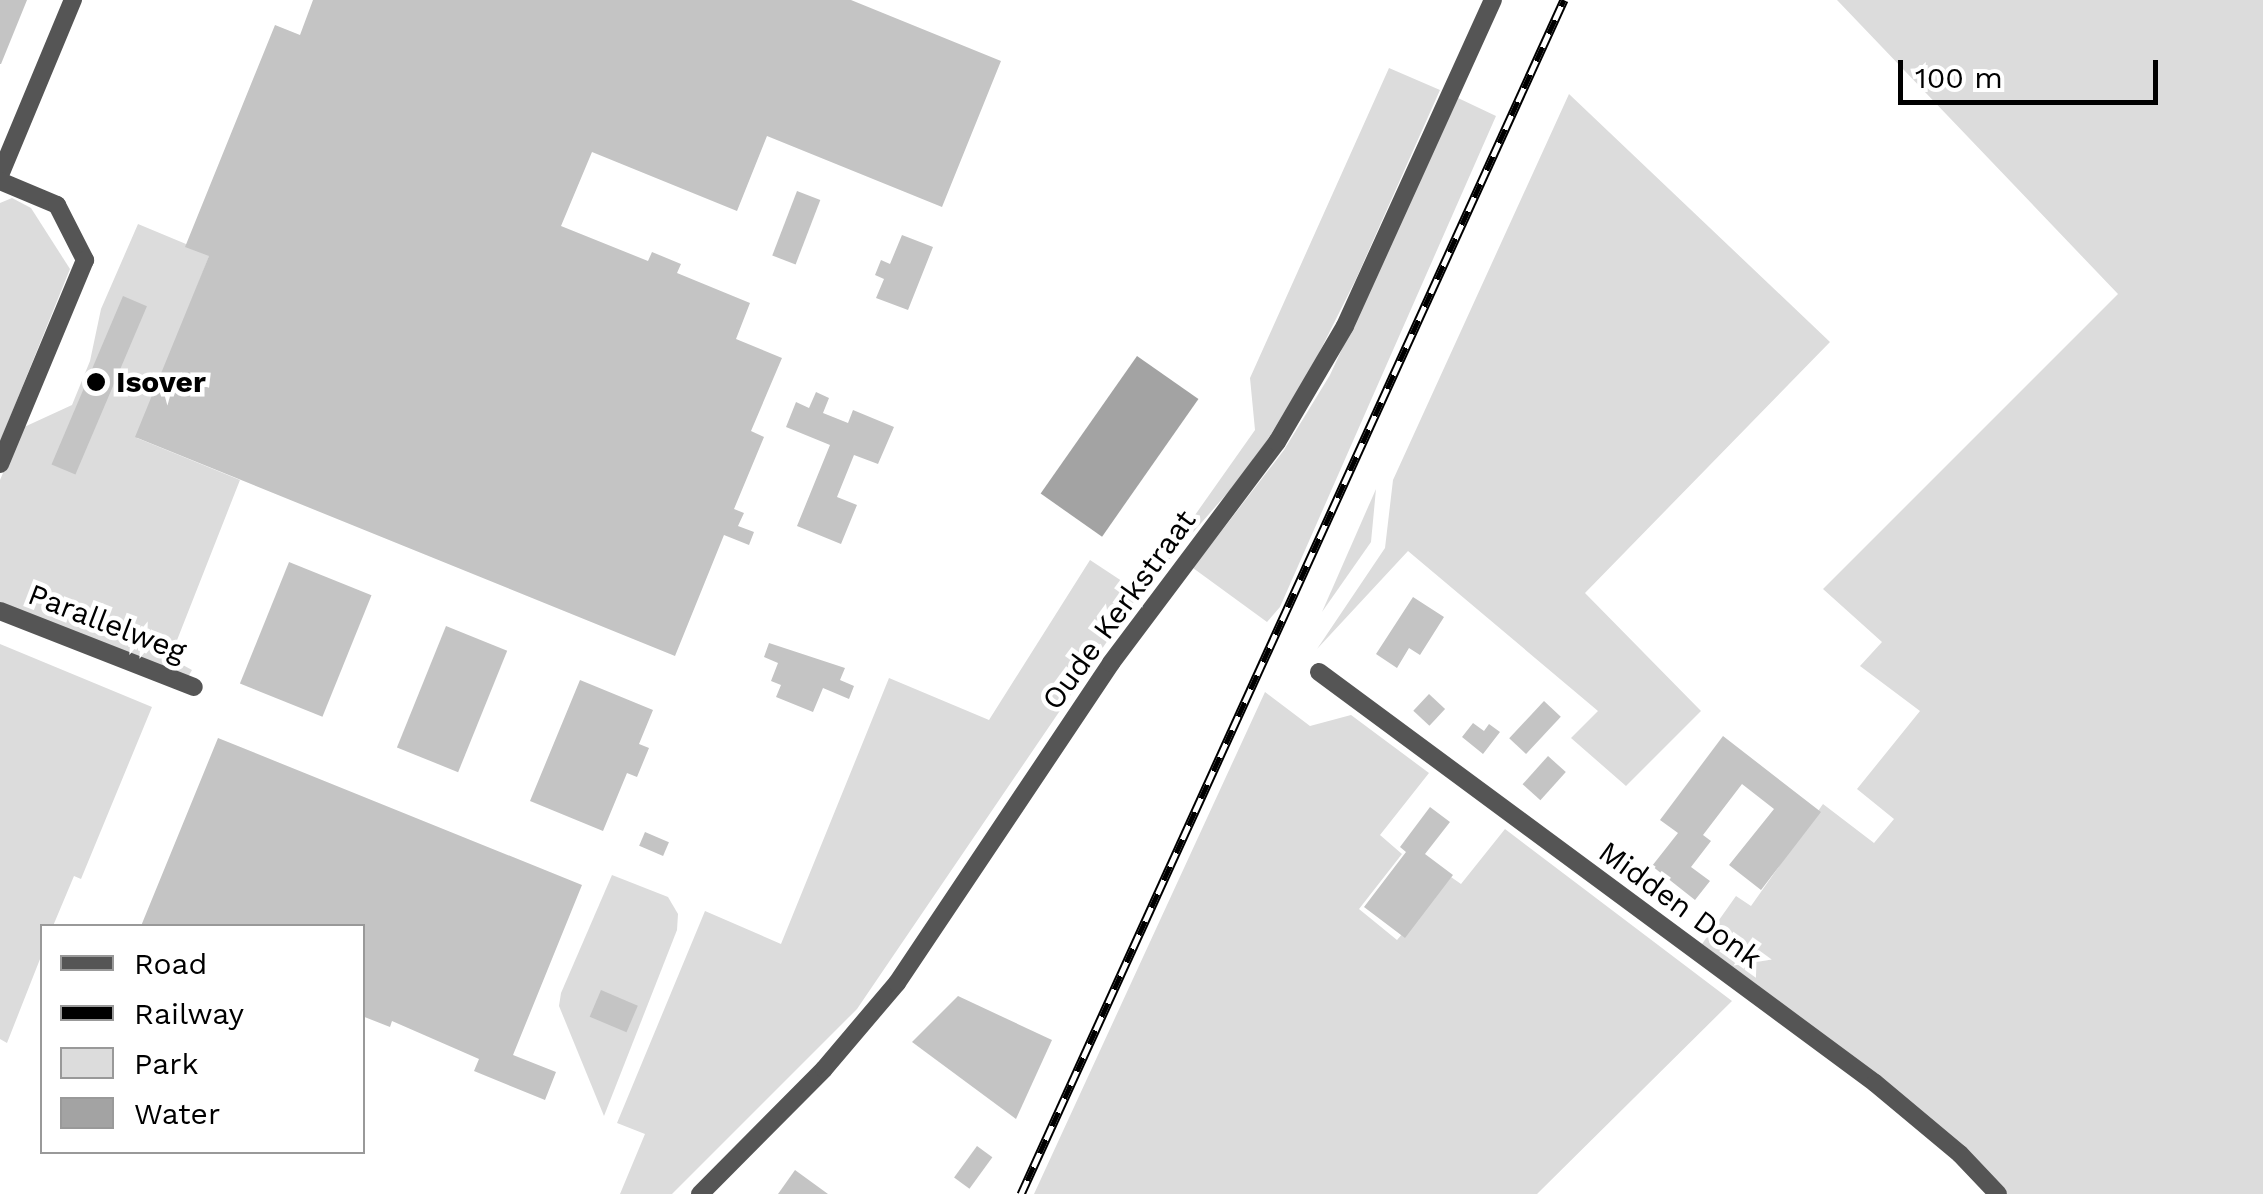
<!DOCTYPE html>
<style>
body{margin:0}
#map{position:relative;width:2263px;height:1194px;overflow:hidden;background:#fff;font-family:"Work Sans",sans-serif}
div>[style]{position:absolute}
.green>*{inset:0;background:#dcdcdc}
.water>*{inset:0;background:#a3a3a3;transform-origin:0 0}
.building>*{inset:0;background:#c4c4c4;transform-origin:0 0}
.minor>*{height:18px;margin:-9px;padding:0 9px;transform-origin:9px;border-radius:9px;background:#555}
.rail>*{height:9px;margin-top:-4.5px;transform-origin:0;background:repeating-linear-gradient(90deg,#fff 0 15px,#000 0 30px);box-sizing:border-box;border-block:2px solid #000}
.dots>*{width:28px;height:28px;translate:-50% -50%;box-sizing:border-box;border:5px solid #fff;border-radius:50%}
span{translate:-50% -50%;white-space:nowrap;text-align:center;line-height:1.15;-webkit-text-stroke:9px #fff;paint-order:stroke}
.poi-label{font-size:30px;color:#000;font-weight:700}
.left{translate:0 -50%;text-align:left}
.street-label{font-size:30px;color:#000}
.legend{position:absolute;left:40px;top:924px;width:325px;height:230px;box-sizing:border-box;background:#fff;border:2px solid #999;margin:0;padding:12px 18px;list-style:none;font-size:30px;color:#000}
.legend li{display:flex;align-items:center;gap:20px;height:50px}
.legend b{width:50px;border:2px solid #999}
.scale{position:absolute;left:1898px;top:60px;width:260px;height:45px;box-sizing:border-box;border:5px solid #000;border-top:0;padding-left:12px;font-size:30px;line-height:35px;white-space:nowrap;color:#000;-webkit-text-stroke:8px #fff;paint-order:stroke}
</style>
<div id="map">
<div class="green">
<div style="clip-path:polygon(1837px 0,2263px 0,2263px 1194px,2006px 1194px,1778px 1001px,1702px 944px,1736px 896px,1751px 906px,1823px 804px,1874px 843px,1894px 819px,1857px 789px,1920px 711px,1860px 666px,1882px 642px,1823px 589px,2118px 294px)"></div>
<div style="clip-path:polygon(1389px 68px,1440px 90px,1356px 279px,1313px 365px,1268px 439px,1237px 482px,1140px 593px,857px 1009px,672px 1194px,620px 1194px,645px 1134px,617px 1123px,705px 911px,781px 944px,889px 678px,989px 720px,1090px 560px,1140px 593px,1255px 430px,1250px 378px)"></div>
<div style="clip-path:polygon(1569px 94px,1830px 342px,1585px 593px,1701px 711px,1626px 786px,1571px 738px,1598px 711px,1408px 551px,1317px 649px,1385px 548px,1393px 480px)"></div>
<div style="clip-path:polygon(1458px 98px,1496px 116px,1280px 607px,1267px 622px,1193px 568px,1284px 450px,1330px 375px)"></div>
<div style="clip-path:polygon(12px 198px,31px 208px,70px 269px,0 442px,0 203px)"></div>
<div style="clip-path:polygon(138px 224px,210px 254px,137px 438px,240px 480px,170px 658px,192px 670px,187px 679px,0 606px,0 480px,22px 428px,72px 405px,90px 361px,101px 309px)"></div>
<div style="clip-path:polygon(1376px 489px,1371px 542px,1322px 612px)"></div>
<div style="clip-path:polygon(0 644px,152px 707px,81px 879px,74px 876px,53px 926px,42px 926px,42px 954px,7px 1043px,0 1039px)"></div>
<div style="clip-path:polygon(1265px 692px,1310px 726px,1351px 715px,1429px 773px,1380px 835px,1402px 854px,1359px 909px,1397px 940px,1451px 877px,1461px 884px,1505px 829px,1732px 1001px,1537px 1194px,1034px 1194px)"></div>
<div style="clip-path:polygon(612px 875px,668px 897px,678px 914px,677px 930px,604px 1116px,559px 1006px,561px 993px)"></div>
</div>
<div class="water">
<div style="left:1137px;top:356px;width:75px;height:168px;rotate:35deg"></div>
</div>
<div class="building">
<div style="clip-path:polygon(0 0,27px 0,1px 64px,0 64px)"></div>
<div style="clip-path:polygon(313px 0,851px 0,1001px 61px,942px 207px,767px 136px,737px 211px,592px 152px,561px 226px,648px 261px,652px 252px,681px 264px,677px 273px,750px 303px,736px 339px,782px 358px,751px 431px,764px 437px,734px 509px,744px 513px,738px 526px,754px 532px,749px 545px,724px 535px,675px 656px,135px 437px,209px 256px,185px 247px,275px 25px,300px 35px)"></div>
<div style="left:797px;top:191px;width:25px;height:69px;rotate:21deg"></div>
<div style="clip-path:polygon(902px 235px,933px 247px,908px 310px,876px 298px,884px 279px,875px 275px,881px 260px,890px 264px)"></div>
<div style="left:123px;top:296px;width:26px;height:183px;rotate:23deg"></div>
<div style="clip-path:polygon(816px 392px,829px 398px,823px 413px,848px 423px,853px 410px,894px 427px,878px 464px,854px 455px,837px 497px,857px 505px,841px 544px,797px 526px,830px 445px,786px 427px,796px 402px,809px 408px)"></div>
<div style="left:289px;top:562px;width:89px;height:131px;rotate:22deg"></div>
<div style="clip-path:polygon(1413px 597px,1444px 617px,1420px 655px,1409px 648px,1397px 668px,1376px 654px)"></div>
<div style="left:446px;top:626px;width:66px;height:131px;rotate:22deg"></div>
<div style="clip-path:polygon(769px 643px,845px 668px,840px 680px,854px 686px,849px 699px,823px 688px,813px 712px,776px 697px,781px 685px,771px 681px,778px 663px,764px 657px)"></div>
<div style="clip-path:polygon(580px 680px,653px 710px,639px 744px,649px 748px,637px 777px,627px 773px,603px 831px,530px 801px)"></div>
<div style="left:1429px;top:694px;width:22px;height:23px;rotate:43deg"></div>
<div style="left:1544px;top:701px;width:23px;height:51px;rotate:43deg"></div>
<div style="clip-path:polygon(1473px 723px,1484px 731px,1489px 724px,1500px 732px,1483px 754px,1462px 737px)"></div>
<div style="clip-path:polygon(1723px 736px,1821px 812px,1761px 890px,1729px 865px,1774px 809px,1742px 784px,1703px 835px,1711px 841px,1691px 867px,1710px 881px,1695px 900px,1652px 866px,1678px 833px,1660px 820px)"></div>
<div style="clip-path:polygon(218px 738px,582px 885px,513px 1055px,556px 1072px,545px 1100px,474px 1071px,479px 1059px,392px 1021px,390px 1027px,362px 1016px,362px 926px,141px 926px)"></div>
<div style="left:1548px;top:756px;width:24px;height:38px;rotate:42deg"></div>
<div style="clip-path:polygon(1430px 807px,1450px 822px,1425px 854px,1453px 875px,1405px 938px,1364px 907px,1406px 852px,1400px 847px)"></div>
<div style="left:645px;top:832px;width:26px;height:15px;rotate:23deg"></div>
<div style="left:601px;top:990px;width:40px;height:29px;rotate:23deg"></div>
<div style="clip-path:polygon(958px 996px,1052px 1040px,1016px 1119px,912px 1042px)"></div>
<div style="left:977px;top:1146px;width:19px;height:39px;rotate:36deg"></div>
<div style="clip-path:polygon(795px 1170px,828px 1194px,778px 1194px)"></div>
</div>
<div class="minor">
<div style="left:0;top:175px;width:190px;rotate:-67.4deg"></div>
<div style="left:0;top:181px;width:62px;rotate:22.8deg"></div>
<div style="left:57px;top:205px;width:62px;rotate:63deg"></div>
<div style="left:85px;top:260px;width:221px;rotate:112.6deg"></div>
<div style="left:0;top:611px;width:208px;rotate:21.4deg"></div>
<div style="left:1319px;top:672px;width:691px;rotate:36.47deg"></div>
<div style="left:1875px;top:1083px;width:111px;rotate:39.9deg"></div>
<div style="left:1960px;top:1154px;width:55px;rotate:46.5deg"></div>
<div style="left:700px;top:1194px;width:176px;rotate:-45.2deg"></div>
<div style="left:824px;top:1069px;width:113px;rotate:-49.7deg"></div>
<div style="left:897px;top:983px;width:385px;rotate:-56.2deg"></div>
<div style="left:1111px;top:663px;width:276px;rotate:-53.1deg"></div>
<div style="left:1277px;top:442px;width:134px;rotate:-59.6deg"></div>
<div style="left:1345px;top:326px;width:358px;rotate:-65.6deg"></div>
</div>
<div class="rail">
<div style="left:1021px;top:1194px;width:1312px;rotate:-65.55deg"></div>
</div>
<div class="dots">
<div style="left:96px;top:382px;background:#000"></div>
</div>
<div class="poi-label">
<span class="left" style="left:116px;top:382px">Isover</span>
</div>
<div class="street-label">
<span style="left:1119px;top:610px;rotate:-54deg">Oude Kerkstraat</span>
<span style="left:107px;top:623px;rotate:21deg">Parallelweg</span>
<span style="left:1680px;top:905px;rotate:36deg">Midden Donk</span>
</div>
<ul class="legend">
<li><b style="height:12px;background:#555"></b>Road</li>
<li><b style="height:12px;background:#000"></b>Railway</li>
<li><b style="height:28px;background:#dcdcdc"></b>Park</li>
<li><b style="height:28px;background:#a3a3a3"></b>Water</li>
</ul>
<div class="scale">100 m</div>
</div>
